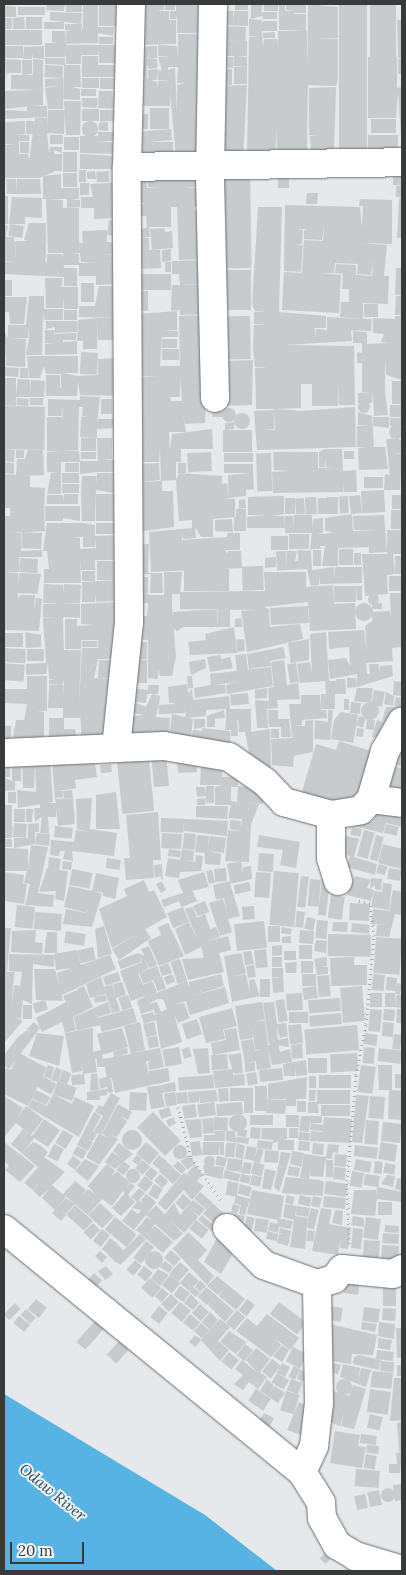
<!DOCTYPE html>
<style>
body{margin:0}
#map{position:relative;width:406px;height:1575px;overflow:hidden;background:#e5e9eb;font-family:Lora,serif}
div>[style]{position:absolute}
.water>*{inset:0;background:#57b3e3}
.building>*{inset:0;background:#c7cbcd;transform-origin:0 0}
.round{border-radius:50%}
.path>*{height:3px;margin-top:-1.5px;transform-origin:0;background:repeating-linear-gradient(90deg,#a6aaab 0 1px,transparent 0 5px)}
.roads{filter:drop-shadow(0 0 1px #6a6d6f) drop-shadow(0 0 1px #6a6d6f)}
.minor>*{height:28px;margin:-14px;padding:0 14px;transform-origin:14px;border-radius:14px;background:#fff}
span{translate:-50% -50%;white-space:nowrap;text-align:center;line-height:1.15;-webkit-text-stroke:4px #f3f6f9;paint-order:stroke}
.water-label{font-size:15px;color:#224a5e;font-style:italic}
.frame{position:absolute;inset:0;border:5px solid #393b3b;pointer-events:none}
.scale{position:absolute;left:10px;top:1542px;width:74px;height:22px;box-sizing:border-box;border:2px solid #393b3b;border-top:0;padding-left:6px;font-size:15px;line-height:18px;white-space:nowrap;color:#393b3b;-webkit-text-stroke:4px #f3f6f9;paint-order:stroke}
</style>
<div id="map">
<div class="water">
<div style="clip-path:polygon(4px 1394px,205px 1515px,277px 1571px,4px 1571px)"></div>
</div>
<div class="building">
<div style="clip-path:polygon(47px 4px,65px 4px,64px 11px,46px 10px)"></div>
<div style="left:66px;top:4px;width:16px;height:8px"></div>
<div style="left:83px;top:4px;width:15px;height:23px"></div>
<div style="left:99px;top:4px;width:19px;height:22px"></div>
<div style="clip-path:polygon(135px 4px,164px 4px,164px 10px,156px 11px,169px 11px,169px 20px,176px 20px,176px 44px,137px 45px)"></div>
<div style="left:165px;top:4px;width:10px;height:6px"></div>
<div style="clip-path:polygon(176px 4px,204px 4px,204px 33px,177px 33px,177px 15px,176px 19px,170px 19px,170px 11px,176px 11px)"></div>
<div style="left:235px;top:4px;width:13px;height:6px"></div>
<div style="clip-path:polygon(251px 4px,263px 4px,261px 12px,277px 12px,277px 19px,263px 19px,262px 16px,251px 19px)"></div>
<div style="left:264px;top:4px;width:14px;height:7px"></div>
<div style="clip-path:polygon(279px 4px,285px 4px,285px 11px,294px 11px,286px 10px,286px 4px,306px 4px,306px 13px,294px 13px,294px 23px,294px 14px,306px 14px,306px 31px,279px 30px)"></div>
<div style="clip-path:polygon(308px 4px,338px 7px,338px 38px,318px 38px,338px 39px,338px 80px,336px 86px,308px 85px,307px 152px,277px 155px,277px 127px,275px 157px,247px 158px,249px 37px,259px 37px,249px 36px,249px 19px,262px 20px,262px 24px,263px 21px,277px 21px,277px 31px,262px 31px,263px 47px,264px 39px,277px 39px,278px 45px,278px 31px,307px 31px,308px 66px)"></div>
<div style="left:339px;top:4px;width:28px;height:152px"></div>
<div style="left:370px;top:4px;width:26px;height:53px"></div>
<div style="clip-path:polygon(4px 5px,16px 7px,16px 17px,4px 17px)"></div>
<div style="left:34px;top:7px;width:8px;height:16px;rotate:90deg"></div>
<div style="left:45px;top:7px;width:8px;height:11px;rotate:90deg"></div>
<div style="clip-path:polygon(221px 11px,233px 11px,233px 22px,234px 11px,248px 11px,248px 26px,221px 25px)"></div>
<div style="clip-path:polygon(50px 12px,82px 13px,81px 24px,50px 20px)"></div>
<div style="clip-path:polygon(24px 17px,25px 29px,13px 29px,13px 18px)"></div>
<div style="left:26px;top:17px;width:16px;height:12px"></div>
<div style="left:4px;top:18px;width:8px;height:11px"></div>
<div style="clip-path:polygon(397px 20px,402px 20px,402px 58px,398px 58px)"></div>
<div style="left:44px;top:22px;width:20px;height:7px"></div>
<div style="clip-path:polygon(65px 24px,82px 24px,81px 31px,83px 27px,114px 27px,113px 36px,98px 33px,98px 43px,66px 44px,66px 31px,72px 30px,65px 30px)"></div>
<div style="left:218px;top:26px;width:28px;height:14px;rotate:2deg"></div>
<div style="left:4px;top:30px;width:38px;height:15px"></div>
<div style="clip-path:polygon(52px 31px,65px 31px,66px 45px,122px 45px,122px 56px,99px 56px,98px 47px,98px 55px,81px 55px,81px 64px,66px 64px,66px 52px,65px 57px,45px 57px,45px 43px,57px 43px,52px 42px)"></div>
<div style="clip-path:polygon(275px 32px,275px 38px,263px 38px,263px 33px)"></div>
<div style="clip-path:polygon(evenodd,178px 34px,203px 34px,203px 69px,185px 69px,203px 69px,199px 157px,176px 157px,170px 92px,170px 106px,139px 106px,138px 47px,157px 46px,157px 58px,149px 59px,148px 53px,148px 59px,157px 59px,157px 68px,149px 69px,147px 65px,147px 79px,157px 82px,158px 89px,158px 81px,170px 80px,158px 80px,158px 71px,162px 70px,158px 57px,170px 57px,158px 56px,158px 45px,177px 46px,178px 60px,178px 34px,168px 67px,178px 67px,177px 83px,185px 83px,177px 85px,177px 113px,175px 68px,168px 70px,168px 67px)"></div>
<div style="left:99px;top:37px;width:14px;height:7px"></div>
<div style="clip-path:polygon(217px 40px,247px 41px,247px 56px,237px 57px,247px 57px,247px 67px,233px 66px,234px 56px,223px 56px)"></div>
<div style="left:4px;top:46px;width:19px;height:12px"></div>
<div style="clip-path:polygon(44px 46px,44px 59px,33px 58px,32px 53px,32px 59px,23px 59px,24px 47px)"></div>
<div style="left:82px;top:56px;width:16px;height:21px"></div>
<div style="left:121px;top:56px;width:7px;height:22px;rotate:90deg"></div>
<div style="left:224px;top:57px;width:9px;height:11px"></div>
<div style="clip-path:polygon(368px 57px,397px 57px,397px 88px,402px 87px,402px 147px,398px 93px,396px 118px,368px 118px)"></div>
<div style="clip-path:polygon(45px 58px,65px 58px,65px 65px,45px 64px)"></div>
<div style="clip-path:polygon(4px 59px,21px 60px,21px 73px,7px 73px,7px 82px)"></div>
<div style="clip-path:polygon(33px 59px,43px 60px,43px 105px,4px 109px,4px 91px,38px 90px,11px 89px,11px 75px,22px 75px,22px 60px,32px 60px,32px 74px,24px 75px,33px 75px)"></div>
<div style="left:398px;top:59px;width:4px;height:15px"></div>
<div style="left:45px;top:65px;width:18px;height:12px;rotate:3deg"></div>
<div style="clip-path:polygon(64px 65px,80px 65px,81px 87px,72px 87px,80px 89px,80px 100px,63px 99px)"></div>
<div style="left:98px;top:65px;width:24px;height:12px"></div>
<div style="left:234px;top:67px;width:13px;height:17px"></div>
<div style="clip-path:polygon(158px 69px,157px 80px,148px 80px,148px 70px)"></div>
<div style="left:216px;top:69px;width:16px;height:16px"></div>
<div style="clip-path:polygon(63px 78px,63px 109px,48px 109px,45px 88px,59px 86px,45px 87px,45px 79px)"></div>
<div style="left:82px;top:78px;width:17px;height:10px"></div>
<div style="left:100px;top:78px;width:22px;height:11px"></div>
<div style="clip-path:polygon(247px 85px,243px 158px,219px 158px,216px 86px)"></div>
<div style="clip-path:polygon(336px 87px,334px 153px,311px 154px,310px 136px,317px 135px,309px 135px,309px 88px)"></div>
<div style="left:81px;top:89px;width:15px;height:7px"></div>
<div style="clip-path:polygon(99px 91px,112px 91px,113px 101px,113px 91px,119px 91px,118px 109px,98px 108px)"></div>
<div style="clip-path:polygon(82px 98px,98px 98px,97px 108px,82px 107px)"></div>
<div style="clip-path:polygon(64px 101px,81px 101px,80px 135px,66px 135px)"></div>
<div style="clip-path:polygon(27px 106px,47px 106px,47px 117px,4px 119px,4px 110px,27px 111px)"></div>
<div style="left:150px;top:108px;width:19px;height:21px"></div>
<div style="left:82px;top:109px;width:17px;height:12px"></div>
<div style="clip-path:polygon(48px 110px,65px 110px,64px 134px,47px 133px,49px 153px,50px 147px,62px 147px,62px 153px,54px 150px,54px 172px,39px 178px,4px 178px,4px 145px,15px 145px,4px 144px,5px 122px,25px 121px,25px 134px,15px 134px,29px 135px,29px 141px,19px 141px,19px 154px,28px 154px,29px 161px,35px 118px,47px 118px,47px 127px)"></div>
<div style="clip-path:polygon(100px 110px,120px 110px,119px 120px,100px 122px)"></div>
<div style="left:140px;top:114px;width:8px;height:15px"></div>
<div style="left:396px;top:119px;width:14px;height:25px;rotate:90deg"></div>
<div style="left:26px;top:121px;width:8px;height:13px"></div>
<div class="round" style="left:82px;top:121px;width:16px;height:16px"></div>
<div style="clip-path:polygon(108px 122px,108px 131px,99px 130px,99px 123px)"></div>
<div style="left:171px;top:129px;width:11px;height:35px;rotate:85deg"></div>
<div style="clip-path:polygon(98px 132px,121px 132px,121px 141px,98px 141px,120px 143px,120px 154px,80px 153px,80px 136px,98px 136px)"></div>
<div style="left:50px;top:135px;width:13px;height:9px"></div>
<div style="left:368px;top:135px;width:30px;height:24px"></div>
<div style="left:64px;top:137px;width:15px;height:13px"></div>
<div style="left:29px;top:142px;width:11px;height:9px;rotate:90deg"></div>
<div style="clip-path:polygon(137px 142px,173px 142px,173px 157px,137px 160px)"></div>
<div style="left:63px;top:152px;width:14px;height:20px"></div>
<div style="left:54px;top:154px;width:8px;height:17px"></div>
<div style="clip-path:polygon(80px 154px,114px 156px,113px 169px,80px 169px)"></div>
<div style="left:393px;top:169px;width:9px;height:16px"></div>
<div style="left:86px;top:170px;width:12px;height:7px;rotate:90deg"></div>
<div style="clip-path:polygon(95px 171px,96px 179px,87px 179px,87px 172px)"></div>
<div style="clip-path:polygon(109px 171px,109px 182px,97px 182px,96px 172px)"></div>
<div style="left:250px;top:172px;width:96px;height:32px;rotate:89deg"></div>
<div style="left:63px;top:173px;width:14px;height:14px"></div>
<div style="clip-path:polygon(61px 174px,61px 188px,79px 188px,79px 199px,70px 200px,80px 200px,80px 207px,67px 208px,67px 199px,43px 199px,43px 176px)"></div>
<div style="clip-path:polygon(147px 175px,203px 175px,203px 187px,186px 187px,202px 189px,203px 206px,194px 207px,194px 211px,203px 210px,204px 259px,179px 260px,177px 207px,171px 207px,171px 227px,149px 227px,150px 237px,138px 238px,137px 229px,147px 228px,146px 216px,136px 216px,136px 206px,146px 203px,135px 203px,134px 177px,146px 177px,147px 188px,157px 188px,148px 187px)"></div>
<div style="left:278px;top:178px;width:11px;height:10px"></div>
<div style="clip-path:polygon(6px 179px,16px 179px,16px 190px,17px 179px,40px 179px,41px 194px,7px 194px)"></div>
<div style="clip-path:polygon(117px 182px,117px 218px,94px 219px,94px 208px,81px 208px,81px 197px,93px 197px,90px 184px,108px 183px,109px 196px,108px 183px)"></div>
<div style="left:89px;top:183px;width:12px;height:9px;rotate:90deg"></div>
<div style="left:396px;top:186px;width:6px;height:11px"></div>
<div style="clip-path:polygon(307px 193px,318px 193px,317px 204px,306px 204px)"></div>
<div style="left:4px;top:196px;width:4px;height:28px"></div>
<div style="clip-path:polygon(12px 197px,42px 198px,42px 218px,25px 217px,25px 224px,9px 224px)"></div>
<div style="clip-path:polygon(399px 198px,402px 198px,402px 238px,397px 238px)"></div>
<div style="clip-path:polygon(46px 199px,63px 200px,63px 208px,79px 208px,79px 243px,83px 243px,82px 231px,107px 230px,107px 242px,119px 242px,119px 253px,104px 255px,120px 254px,120px 261px,108px 261px,120px 262px,121px 284px,96px 285px,96px 276px,79px 276px,79px 263px,95px 263px,95px 254px,95px 263px,81px 262px,80px 253px,71px 253px,79px 254px,79px 265px,62px 265px,63px 253px,48px 253px)"></div>
<div style="clip-path:polygon(360px 199px,392px 200px,392px 244px,362px 243px,387px 245px,384px 276px,389px 276px,388px 304px,363px 303px,363px 319px,372px 319px,371px 331px,339px 330px,351px 330px,352px 341px,285px 345px,354px 346px,355px 405px,339px 405px,338px 383px,338px 406px,312px 406px,312px 384px,301px 384px,301px 408px,278px 409px,301px 411px,355px 407px,356px 447px,257px 450px,254px 411px,274px 410px,274px 429px,264px 430px,275px 430px,275px 428px,274px 409px,256px 409px,255px 368px,268px 368px,255px 367px,253px 349px,254px 325px,267px 325px,254px 324px,254px 312px,266px 311px,255px 311px,252px 304px,258px 207px,282px 207px,279px 312px,326px 316px,326px 328px,310px 328px,315px 328px,315px 339px,316px 329px,327px 330px,327px 317px,360px 319px,340px 317px,341px 302px,349px 302px,349px 289px,342px 289px,343px 274px,335px 273px,336px 264px,356px 265px,356px 275px,372px 276px,373px 258px,371px 275px,357px 274px,358px 264px,335px 263px,334px 273px,322px 273px,341px 275px,339px 313px,282px 310px,284px 272px,302px 273px,304px 240px,323px 241px,324px 225px,322px 240px,304px 239px,304px 230px,308px 229px,297px 229px,303px 230px,302px 244px,294px 245px,303px 245px,301px 272px,284px 271px,285px 205px,360px 207px,362px 227px,363px 206px,359px 206px)"></div>
<div style="left:109px;top:220px;width:8px;height:15px;rotate:7deg"></div>
<div style="clip-path:polygon(29px 223px,46px 223px,46px 259px,35px 259px,45px 259px,47px 265px,47px 254px,62px 254px,64px 268px,77px 268px,77px 286px,64px 286px,64px 271px,64px 277px,4px 274px,4px 262px,13px 261px,4px 261px,4px 225px,8px 226px,6px 237px,14px 237px,16px 259px,15px 241px,29px 241px,24px 240px)"></div>
<div style="left:10px;top:224px;width:14px;height:12px;rotate:8deg"></div>
<div style="clip-path:polygon(164px 228px,165px 232px,172px 231px,173px 248px,152px 250px,150px 229px)"></div>
<div style="clip-path:polygon(139px 238px,149px 238px,149px 250px,160px 250px,161px 268px,138px 269px)"></div>
<div style="clip-path:polygon(171px 249px,171px 261px,162px 262px,162px 250px)"></div>
<div style="clip-path:polygon(206px 260px,207px 284px,180px 285px,179px 274px,172px 274px,172px 261px)"></div>
<div style="left:165px;top:262px;width:6px;height:10px"></div>
<div style="clip-path:polygon(396px 268px,402px 268px,402px 295px,395px 295px)"></div>
<div style="left:224px;top:270px;width:27px;height:40px"></div>
<div style="left:137px;top:274px;width:34px;height:16px"></div>
<div style="clip-path:polygon(45px 278px,63px 278px,61px 287px,78px 287px,78px 309px,64px 309px,64px 298px,63px 308px,46px 308px)"></div>
<div style="left:4px;top:280px;width:8px;height:16px"></div>
<div style="left:81px;top:283px;width:13px;height:19px"></div>
<div style="clip-path:polygon(172px 285px,208px 285px,209px 314px,180px 315px,179px 304px,179px 310px,171px 311px)"></div>
<div style="clip-path:polygon(99px 286px,120px 286px,120px 294px,113px 295px,120px 295px,120px 318px,79px 317px,79px 306px,95px 306px)"></div>
<div style="left:138px;top:291px;width:10px;height:20px"></div>
<div style="clip-path:polygon(29px 296px,44px 296px,44px 309px,63px 309px,63px 320px,44px 320px,43px 313px,42px 355px,26px 355px,29px 338px,29px 327px,28px 338px,10px 338px,26px 339px,25px 367px,6px 366px,4px 330px,8px 338px,8px 325px,26px 325px)"></div>
<div style="clip-path:polygon(396px 296px,402px 296px,402px 315px,395px 315px)"></div>
<div style="clip-path:polygon(4px 297px,27px 297px,24px 324px,10px 324px,9px 312px,4px 312px)"></div>
<div style="left:378px;top:304px;width:13px;height:14px;rotate:90deg"></div>
<div style="left:64px;top:310px;width:13px;height:10px"></div>
<div style="clip-path:polygon(evenodd,177px 311px,177px 330px,163px 330px,178px 331px,178px 337px,162px 337px,160px 366px,180px 366px,179px 316px,208px 315px,205px 423px,185px 424px,182px 409px,186px 432px,169px 432px,170px 450px,172px 434px,212px 429px,213px 449px,181px 449px,181px 462px,176px 462px,176px 480px,161px 481px,160px 449px,159px 462px,137px 462px,138px 377px,161px 376px,137px 376px,137px 367px,146px 367px,138px 367px,138px 314px,177px 311px,180px 377px,182px 401px,171px 401px,170px 397px,180px 397px,180px 377px)"></div>
<div style="left:250px;top:316px;width:43px;height:30px;rotate:89deg"></div>
<div style="clip-path:polygon(395px 316px,402px 316px,402px 380px,386px 375px,385px 360px,385px 392px,388px 415px,374px 416px,373px 392px,372px 403px,358px 403px,358px 393px,369px 392px,362px 392px,362px 363px,357px 363px,357px 352px,362px 353px,362px 343px,353px 343px,353px 331px,367px 332px,367px 344px,389px 343px,381px 342px,384px 334px,373px 333px,373px 318px,395px 319px)"></div>
<div style="clip-path:polygon(98px 318px,97px 349px,83px 349px,83px 341px,77px 341px,78px 320px)"></div>
<div style="left:122px;top:318px;width:22px;height:24px;rotate:90deg"></div>
<div style="clip-path:polygon(46px 321px,77px 321px,77px 332px,55px 333px,55px 327px,46px 329px)"></div>
<div style="clip-path:polygon(45px 330px,55px 330px,54px 334px,76px 333px,76px 340px,63px 340px,63px 342px,77px 341px,77px 354px,45px 355px,45px 344px,54px 343px,45px 343px)"></div>
<div style="left:162px;top:339px;width:15px;height:9px"></div>
<div style="left:162px;top:349px;width:17px;height:11px"></div>
<div style="left:81px;top:352px;width:17px;height:22px;rotate:3deg"></div>
<div style="clip-path:polygon(27px 356px,78px 356px,78px 373px,64px 373px,77px 376px,98px 375px,98px 359px,119px 358px,119px 396px,80px 395px,78px 381px,77px 396px,46px 396px,46px 388px,61px 388px,61px 392px,61px 374px,46px 374px,44px 366px,40px 378px,29px 378px)"></div>
<div style="clip-path:polygon(253px 360px,252px 405px,223px 406px,223px 417px,212px 417px,221px 361px)"></div>
<div style="left:4px;top:367px;width:15px;height:9px;rotate:4deg"></div>
<div style="left:28px;top:368px;width:10px;height:8px;rotate:90deg"></div>
<div style="left:46px;top:375px;width:14px;height:13px"></div>
<div style="clip-path:polygon(4px 378px,16px 378px,16px 393px,18px 379px,30px 380px,30px 393px,31px 380px,45px 381px,44px 397px,16px 397px,16px 406px,4px 405px)"></div>
<div style="left:392px;top:381px;width:10px;height:23px"></div>
<div style="clip-path:polygon(80px 396px,100px 397px,97px 424px,98px 419px,113px 419px,113px 401px,120px 401px,119px 428px,97px 429px,97px 438px,80px 437px,81px 417px,88px 416px,82px 416px,83px 407px,79px 407px,78px 450px,63px 450px,79px 451px,80px 462px,61px 462px,61px 494px,47px 494px,51px 473px,58px 472px,47px 472px,47px 452px,61px 452px,47px 451px,47px 417px,63px 417px,62px 406px,62px 416px,48px 416px,48px 399px,80px 400px)"></div>
<div style="left:17px;top:398px;width:12px;height:7px;rotate:5deg"></div>
<div style="left:30px;top:398px;width:13px;height:7px"></div>
<div style="left:101px;top:399px;width:11px;height:15px"></div>
<div class="round" style="left:358px;top:401px;width:12px;height:12px"></div>
<div style="left:390px;top:405px;width:12px;height:12px"></div>
<div style="left:4px;top:406px;width:41px;height:43px;rotate:1deg"></div>
<div class="round" style="left:222px;top:408px;width:14px;height:14px"></div>
<div style="clip-path:polygon(358px 412px,372px 416px,374px 447px,385px 447px,388px 469px,359px 470px,358px 448px,367px 447px,357px 447px,357px 426px,369px 425px,358px 425px)"></div>
<div class="round" style="left:234px;top:413px;width:16px;height:16px"></div>
<div style="clip-path:polygon(373px 417px,389px 417px,389px 428px,373px 426px)"></div>
<div style="left:390px;top:418px;width:12px;height:8px"></div>
<div style="clip-path:polygon(234px 422px,234px 429px,225px 430px,225px 423px)"></div>
<div class="round" style="left:389px;top:425px;width:14px;height:14px"></div>
<div style="left:252px;top:430px;width:22px;height:29px;rotate:90deg"></div>
<div style="left:81px;top:438px;width:15px;height:13px"></div>
<div style="clip-path:polygon(97px 438px,112px 438px,112px 459px,103px 460px,117px 460px,117px 472px,98px 472px)"></div>
<div style="clip-path:polygon(397px 438px,402px 441px,402px 453px,395px 454px,402px 454px,400px 490px,384px 490px,385px 474px,390px 475px,386px 439px)"></div>
<div style="left:4px;top:449px;width:11px;height:12px;rotate:5deg"></div>
<div style="clip-path:polygon(28px 449px,43px 450px,44px 475px,20px 476px,30px 476px,30px 487px,45px 488px,44px 516px,18px 517px,44px 516px,45px 531px,10px 533px,21px 533px,21px 551px,42px 550px,42px 557px,19px 557px,19px 572px,4px 572px,4px 516px,10px 516px,10px 508px,4px 508px,4px 474px,16px 475px,17px 459px,25px 459px)"></div>
<div style="clip-path:polygon(325px 449px,342px 449px,343px 471px,356px 470px,357px 492px,344px 492px,343px 484px,343px 492px,273px 493px,272px 472px,289px 471px,274px 470px,273px 452px,318px 452px,318px 468px,334px 467px,326px 467px,326px 457px,325px 467px,319px 467px,319px 452px)"></div>
<div style="left:16px;top:450px;width:8px;height:8px"></div>
<div style="left:344px;top:451px;width:10px;height:8px"></div>
<div style="left:81px;top:452px;width:15px;height:7px"></div>
<div style="left:211px;top:452px;width:19px;height:24px;rotate:87deg"></div>
<div style="left:253px;top:453px;width:9px;height:29px;rotate:90deg"></div>
<div style="left:271px;top:453px;width:38px;height:15px;rotate:88deg"></div>
<div style="clip-path:polygon(80px 461px,98px 461px,98px 472px,80px 474px)"></div>
<div style="clip-path:polygon(4px 462px,14px 463px,14px 474px,4px 473px)"></div>
<div style="left:65px;top:463px;width:14px;height:9px"></div>
<div style="clip-path:polygon(159px 463px,160px 480px,138px 482px,162px 481px,162px 491px,173px 491px,174px 527px,136px 532px,135px 506px,144px 504px,135px 504px,135px 464px)"></div>
<div style="left:178px;top:463px;width:8px;height:10px"></div>
<div style="left:253px;top:464px;width:9px;height:29px;rotate:90deg"></div>
<div style="left:62px;top:473px;width:17px;height:10px"></div>
<div style="clip-path:polygon(97px 473px,115px 473px,114px 493px,96px 490px,95px 521px,82px 521px,81px 495px,93px 495px,81px 495px,82px 476px,96px 476px,96px 484px)"></div>
<div style="clip-path:polygon(179px 473px,222px 476px,222px 484px,227px 483px,228px 499px,235px 499px,235px 517px,213px 519px,213px 537px,201px 537px,195px 527px,196px 538px,183px 539px,182px 532px,182px 540px,227px 537px,227px 533px,240px 533px,240px 550px,225px 550px,228px 554px,228px 551px,241px 551px,242px 568px,151px 572px,149px 532px,192px 528px,192px 520px,179px 521px,176px 481px)"></div>
<div style="clip-path:polygon(253px 473px,254px 489px,246px 490px,246px 496px,228px 498px,228px 475px)"></div>
<div style="left:364px;top:477px;width:19px;height:11px"></div>
<div style="left:62px;top:484px;width:17px;height:9px"></div>
<div style="left:384px;top:490px;width:22px;height:23px;rotate:87deg"></div>
<div style="clip-path:polygon(64px 494px,78px 494px,78px 504px,47px 504px,47px 495px,63px 495px,63px 502px)"></div>
<div style="clip-path:polygon(96px 494px,115px 494px,120px 521px,96px 521px)"></div>
<div style="left:360px;top:495px;width:18px;height:11px;rotate:84deg"></div>
<div style="left:402px;top:495px;width:14px;height:10px;rotate:90deg"></div>
<div style="clip-path:polygon(284px 496px,284px 514px,272px 516px,284px 516px,284px 526px,285px 516px,293px 516px,294px 527px,294px 515px,312px 515px,312px 533px,285px 533px,285px 528px,247px 528px,247px 517px,267px 515px,248px 515px,248px 497px)"></div>
<div style="left:348px;top:496px;width:17px;height:9px;rotate:87deg"></div>
<div style="left:316px;top:497px;width:17px;height:11px;rotate:87deg"></div>
<div style="left:327px;top:497px;width:11px;height:17px"></div>
<div style="left:285px;top:498px;width:10px;height:16px"></div>
<div style="left:304px;top:498px;width:16px;height:9px;rotate:86deg"></div>
<div style="left:318px;top:498px;width:9px;height:16px"></div>
<div style="clip-path:polygon(245px 499px,246px 508px,239px 509px,239px 500px)"></div>
<div style="clip-path:polygon(45px 506px,80px 506px,80px 521px,63px 518px,63px 521px,45px 521px)"></div>
<div style="left:236px;top:509px;width:10px;height:8px"></div>
<div style="left:391px;top:510px;width:11px;height:19px"></div>
<div style="clip-path:polygon(352px 514px,353px 531px,377px 530px,354px 530px,353px 516px,384px 515px,387px 552px,369px 553px,369px 547px,338px 548px,338px 566px,322px 566px,325px 546px,320px 546px,321px 549px,311px 549px,312px 570px,334px 567px,334px 580px,335px 567px,362px 567px,362px 583px,320px 584px,319px 575px,319px 585px,311px 586px,307px 569px,287px 570px,287px 551px,297px 551px,295px 561px,298px 561px,298px 550px,310px 551px,313px 519px,323px 518px,323px 533px,317px 534px,324px 534px,334px 532px,325px 531px,325px 518px)"></div>
<div style="left:246px;top:517px;width:14px;height:12px;rotate:90deg"></div>
<div style="clip-path:polygon(232px 519px,233px 532px,215px 531px,215px 520px)"></div>
<div style="clip-path:polygon(evenodd,47px 523px,83px 523px,95px 525px,95px 536px,118px 535px,119px 560px,95px 560px,95px 570px,81px 570px,80px 559px,81px 583px,44px 583px,44px 569px,49px 569px,47px 551px,43px 551px,47px 523px,75px 537px,83px 537px,83px 547px,95px 547px,96px 540px,96px 548px,80px 549px,80px 538px,75px 537px)"></div>
<div style="left:96px;top:523px;width:19px;height:11px"></div>
<div style="left:387px;top:530px;width:15px;height:24px"></div>
<div style="left:22px;top:532px;width:20px;height:16px;rotate:3deg"></div>
<div style="left:289px;top:534px;width:20px;height:15px"></div>
<div style="left:271px;top:536px;width:17px;height:14px"></div>
<div style="clip-path:polygon(137px 544px,149px 544px,148px 573px,162px 573px,163px 593px,150px 593px,151px 574px,135px 575px)"></div>
<div style="left:339px;top:549px;width:14px;height:16px"></div>
<div style="left:313px;top:550px;width:8px;height:8px"></div>
<div style="left:286px;top:551px;width:19px;height:10px;rotate:87deg"></div>
<div style="left:354px;top:553px;width:7px;height:12px"></div>
<div style="clip-path:polygon(362px 554px,393px 554px,395px 574px,387px 575px,388px 594px,365px 596px)"></div>
<div style="left:395px;top:556px;width:7px;height:18px"></div>
<div style="clip-path:polygon(276px 557px,276px 567px,265px 568px,265px 558px)"></div>
<div style="left:20px;top:558px;width:18px;height:14px;rotate:3deg"></div>
<div style="left:321px;top:558px;width:8px;height:8px;rotate:90deg"></div>
<div style="left:97px;top:561px;width:19px;height:19px"></div>
<div style="left:263px;top:566px;width:24px;height:21px;rotate:88deg"></div>
<div style="left:229px;top:569px;width:22px;height:45px;rotate:90deg"></div>
<div style="left:82px;top:571px;width:13px;height:10px"></div>
<div style="clip-path:polygon(4px 572px,18px 573px,18px 584px,19px 573px,41px 574px,37px 594px,18px 593px,18px 599px,20px 595px,35px 595px,34px 612px,36px 598px,42px 599px,39px 631px,4px 630px)"></div>
<div style="clip-path:polygon(164px 572px,182px 572px,180px 594px,172px 594px,172px 606px,154px 606px,172px 606px,176px 657px,172px 676px,160px 676px,158px 669px,158px 679px,148px 678px,148px 640px,132px 639px,132px 617px,147px 616px,148px 607px,148px 603px,135px 603px,135px 577px,148px 577px,148px 595px,164px 595px)"></div>
<div style="clip-path:polygon(264px 572px,306px 572px,306px 587px,333px 585px,334px 604px,355px 603px,356px 629px,310px 631px,308px 602px,264px 607px,269px 609px,270px 627px,300px 624px,303px 639px,247px 652px,241px 611px,254px 610px,180px 609px,180px 592px,265px 591px)"></div>
<div style="left:389px;top:576px;width:13px;height:15px"></div>
<div style="clip-path:polygon(118px 580px,117px 601px,96px 602px,95px 593px,95px 602px,82px 602px,82px 582px)"></div>
<div style="clip-path:polygon(44px 584px,63px 585px,64px 594px,64px 584px,81px 585px,80px 603px,65px 603px,80px 604px,80px 618px,63px 617px,64px 650px,81px 650px,79px 706px,82px 648px,98px 648px,98px 640px,81px 640px,81px 649px,65px 649px,65px 619px,77px 619px,77px 626px,95px 625px,81px 624px,81px 604px,120px 602px,120px 659px,98px 659px,94px 678px,117px 679px,116px 692px,107px 692px,114px 693px,107px 741px,82px 742px,80px 714px,80px 718px,64px 718px,64px 729px,75px 729px,78px 744px,49px 741px,49px 718px,63px 718px,63px 708px,48px 708px,49px 685px,63px 685px,63px 695px,64px 680px,62px 685px,49px 684px,49px 680px,56px 679px,49px 679px,48px 663px,46px 674px,26px 675px,26px 664px,46px 663px,43px 618px,53px 617px,43px 617px,43px 604px,61px 604px,43px 603px)"></div>
<div style="left:334px;top:586px;width:22px;height:16px"></div>
<div style="clip-path:polygon(362px 586px,362px 600px,357px 600px,356px 586px)"></div>
<div style="clip-path:polygon(390px 593px,402px 593px,402px 647px,392px 648px,393px 661px,366px 663px,367px 674px,359px 674px,370px 674px,369px 664px,379px 664px,380px 675px,380px 666px,392px 665px,393px 676px,357px 687px,357px 674px,330px 679px,328px 660px,346px 658px,350px 666px,349px 647px,329px 649px,328px 632px,364px 630px,367px 654px,365px 626px,372px 621px,372px 612px,390px 611px,391px 620px)"></div>
<div class="round" style="left:367.5px;top:593.5px;width:11px;height:11px"></div>
<div style="left:382px;top:603px;width:6px;height:10px;rotate:90deg"></div>
<div class="round" style="left:355px;top:603px;width:18px;height:18px"></div>
<div style="left:308px;top:606px;width:17px;height:38px;rotate:87deg"></div>
<div style="left:230px;top:609px;width:18px;height:12px;rotate:90deg"></div>
<div style="clip-path:polygon(203px 610px,217px 610px,218px 627px,183px 627px,177px 631px,173px 628px,173px 612px)"></div>
<div style="clip-path:polygon(241px 618px,242px 627px,235px 627px,235px 619px)"></div>
<div style="clip-path:polygon(234px 627px,237px 653px,190px 655px,188px 642px,206px 640px,205px 634px)"></div>
<div style="clip-path:polygon(25px 632px,41px 635px,41px 647px,26px 648px)"></div>
<div style="clip-path:polygon(326px 632px,329px 681px,336px 681px,337px 688px,336px 679px,345px 679px,346px 694px,326px 694px,325px 681px,300px 683px,297px 664px,310px 662px,312px 674px,310px 634px)"></div>
<div style="left:4px;top:633px;width:19px;height:14px"></div>
<div style="left:244px;top:639px;width:12px;height:8px;rotate:85deg"></div>
<div style="clip-path:polygon(309px 639px,309px 660px,291px 663px,288px 643px)"></div>
<div style="left:82px;top:641px;width:15px;height:6px"></div>
<div style="clip-path:polygon(131px 642px,147px 642px,147px 659px,134px 659px,147px 660px,147px 683px,130px 683px)"></div>
<div style="clip-path:polygon(283px 647px,286px 658px,270px 661px,271px 666px,249px 669px,247px 654px)"></div>
<div style="left:4px;top:648px;width:22px;height:14px;rotate:3deg"></div>
<div style="left:27px;top:649px;width:17px;height:12px"></div>
<div style="left:246px;top:654px;width:16px;height:11px;rotate:83deg"></div>
<div style="clip-path:polygon(220px 655px,221px 659px,230px 657px,233px 668px,210px 672px,207px 657px)"></div>
<div style="clip-path:polygon(205px 659px,206px 668px,191px 675px,189px 662px)"></div>
<div style="clip-path:polygon(99px 660px,113px 660px,115px 678px,98px 678px)"></div>
<div style="clip-path:polygon(284px 660px,287px 685px,298px 683px,300px 699px,277px 700px,278px 708px,267px 709px,268px 728px,257px 728px,255px 700px,269px 701px,268px 688px,274px 687px,271px 662px)"></div>
<div style="left:4px;top:663px;width:21px;height:17px;rotate:5deg"></div>
<div style="left:296px;top:663px;width:19px;height:9px;rotate:81deg"></div>
<div style="clip-path:polygon(271px 667px,273px 686px,227px 694px,226px 685px,236px 682px,211px 686px,210px 674px)"></div>
<div style="clip-path:polygon(27px 676px,47px 676px,47px 711px,37px 711px,44px 712px,44px 744px,12px 743px,16px 720px,24px 720px,27px 704px,4px 703px,4px 689px,27px 689px)"></div>
<div style="left:192px;top:676px;width:12px;height:5px;rotate:85deg"></div>
<div style="clip-path:polygon(347px 678px,356px 678px,357px 687px,347px 688px)"></div>
<div style="clip-path:polygon(394px 681px,402px 682px,402px 696px,393px 695px)"></div>
<div style="clip-path:polygon(187px 684px,188px 693px,192px 689px,193px 700px,229px 696px,230px 709px,251px 709px,251px 732px,270px 729px,271px 767px,252px 768px,245px 732px,239px 732px,238px 720px,226px 720px,226px 709px,206px 710px,206px 716px,186px 718px,185px 706px,185px 713px,159px 714px,159px 705px,150px 737px,131px 734px,125px 717px,144px 715px,133px 713px,134px 702px,146px 707px,152px 694px,160px 696px,159px 705px,174px 704px,175px 710px,174px 702px,185px 701px,169px 703px,168px 687px)"></div>
<div style="clip-path:polygon(148px 685px,159px 685px,158px 694px,147px 694px,146px 703px,127px 701px,129px 688px,148px 690px)"></div>
<div style="clip-path:polygon(211px 685px,225px 685px,226px 693px,195px 698px,194px 688px)"></div>
<div style="clip-path:polygon(267px 688px,267px 698px,255px 699px,255px 690px)"></div>
<div style="clip-path:polygon(357px 688px,373px 688px,371px 703px,354px 701px)"></div>
<div style="left:374px;top:690px;width:11px;height:15px;rotate:10deg"></div>
<div style="clip-path:polygon(386px 692px,394px 696px,393px 706px,384px 704px)"></div>
<div style="left:248px;top:693px;width:11px;height:18px;rotate:85deg"></div>
<div style="left:321px;top:694px;width:14px;height:15px"></div>
<div style="clip-path:polygon(301px 695px,320px 695px,321px 710px,326px 710px,327px 718px,302px 720px,302px 725px,294px 726px,305px 726px,305px 721px,313px 720px,313px 752px,294px 756px,293px 767px,272px 765px,271px 739px,292px 738px,289px 704px,301px 704px)"></div>
<div style="clip-path:polygon(396px 697px,402px 698px,402px 708px,394px 706px)"></div>
<div style="left:344px;top:699px;width:5px;height:11px"></div>
<div style="left:351px;top:702px;width:10px;height:11px;rotate:6deg"></div>
<div class="round" style="left:361px;top:702px;width:18px;height:18px"></div>
<div style="clip-path:polygon(386px 707px,394px 707px,402px 709px,390px 722px,382px 721px)"></div>
<div style="clip-path:polygon(224px 710px,225px 718px,215px 719px,215px 727px,207px 727px,207px 716px)"></div>
<div style="clip-path:polygon(268px 710px,278px 710px,278px 719px,289px 719px,291px 737px,281px 737px,281px 727px,269px 727px)"></div>
<div style="clip-path:polygon(328px 710px,333px 710px,330px 740px,314px 739px,315px 720px,328px 722px)"></div>
<div style="clip-path:polygon(341px 712px,358px 715px,353px 743px,331px 739px,334px 720px)"></div>
<div style="clip-path:polygon(172px 714px,193px 719px,191px 738px,193px 730px,202px 731px,202px 728px,230px 731px,231px 747px,216px 747px,216px 740px,215px 748px,169px 739px)"></div>
<div style="left:359px;top:716px;width:7px;height:10px;rotate:16deg"></div>
<div style="left:153px;top:717px;width:17px;height:18px;rotate:3deg"></div>
<div style="clip-path:polygon(194px 719px,205px 719px,205px 727px,194px 729px)"></div>
<div style="left:367px;top:719px;width:8px;height:10px;rotate:7deg"></div>
<div style="clip-path:polygon(226px 720px,237px 720px,238px 736px,231px 736px,231px 730px,225px 730px)"></div>
<div style="clip-path:polygon(377px 720px,393px 725px,379px 738px,372px 737px)"></div>
<div style="left:5px;top:726px;width:6px;height:19px"></div>
<div style="left:357px;top:728px;width:7px;height:8px;rotate:8deg"></div>
<div style="left:271px;top:729px;width:8px;height:9px"></div>
<div style="clip-path:polygon(339px 741px,374px 752px,361px 796px,356px 794px,353px 805px,342px 808px,301px 795px,316px 744px,336px 750px)"></div>
<div style="left:148px;top:751px;width:60px;height:32px;rotate:84deg"></div>
<div style="clip-path:polygon(390px 751px,402px 753px,402px 766px,387px 763px)"></div>
<div style="left:166px;top:752px;width:34px;height:15px;rotate:85deg"></div>
<div style="clip-path:polygon(94px 757px,97px 777px,75px 780px,76px 788px,58px 791px,62px 791px,63px 797px,55px 798px,52px 762px)"></div>
<div style="clip-path:polygon(50px 758px,53px 802px,18px 808px,17px 790px,36px 792px,35px 764px,34px 788px,23px 788px,22px 761px)"></div>
<div style="clip-path:polygon(177px 758px,197px 761px,197px 772px,178px 773px)"></div>
<div style="left:10px;top:759px;width:18px;height:6px;rotate:90deg"></div>
<div style="clip-path:polygon(21px 759px,21px 781px,15px 781px,15px 790px,4px 791px,4px 778px,12px 781px,12px 760px)"></div>
<div style="left:111px;top:764px;width:8px;height:11px;rotate:83deg"></div>
<div style="clip-path:polygon(201px 764px,223px 764px,222px 777px,238px 777px,238px 787px,231px 787px,231px 801px,237px 802px,238px 786px,264px 788px,263px 804px,246px 802px,259px 804px,251px 825px,249px 862px,225px 861px,228px 830px,242px 831px,230px 829px,230px 820px,241px 821px,242px 828px,242px 819px,228px 818px,231px 805px,215px 805px,215px 787px,222px 785px,200px 785px)"></div>
<div style="clip-path:polygon(387px 766px,402px 768px,401px 796px,382px 792px)"></div>
<div style="clip-path:polygon(206px 786px,214px 786px,214px 803px,206px 803px,206px 796px,197px 797px,196px 787px,205px 787px,206px 794px)"></div>
<div style="clip-path:polygon(72px 790px,73px 798px,64px 798px,63px 791px)"></div>
<div style="left:8px;top:792px;width:8px;height:11px"></div>
<div style="clip-path:polygon(116px 792px,120px 829px,96px 829px,96px 795px)"></div>
<div style="clip-path:polygon(73px 798px,75px 824px,58px 826px,56px 808px,56px 817px,48px 817px,49px 833px,40px 833px,42px 817px,35px 822px,34px 808px,40px 808px,40px 803px,56px 803px,55px 799px)"></div>
<div style="clip-path:polygon(92px 798px,90px 829px,117px 833px,114px 856px,72px 851px,73px 861px,63px 859px,65px 851px,60px 851px,59px 856px,50px 855px,51px 840px,74px 842px,76px 830px,88px 832px,77px 829px,76px 799px)"></div>
<div style="clip-path:polygon(206px 798px,205px 805px,197px 805px,197px 799px)"></div>
<div style="clip-path:polygon(4px 805px,12px 805px,12px 827px,6px 827px,13px 827px,12px 838px,4px 838px)"></div>
<div style="clip-path:polygon(196px 806px,228px 806px,227px 819px,196px 817px)"></div>
<div style="clip-path:polygon(390px 807px,402px 810px,402px 827px,386px 823px)"></div>
<div style="left:14px;top:809px;width:11px;height:13px"></div>
<div style="clip-path:polygon(26px 809px,33px 809px,32px 822px,26px 822px)"></div>
<div style="clip-path:polygon(376px 811px,388px 814px,383px 833px,353px 826px,355px 817px,373px 822px)"></div>
<div style="clip-path:polygon(158px 812px,161px 860px,153px 860px,154px 878px,126px 880px,124px 858px,130px 858px,126px 815px)"></div>
<div style="left:161px;top:818px;width:23px;height:14px;rotate:2deg"></div>
<div style="clip-path:polygon(184px 819px,228px 821px,227px 836px,184px 831px)"></div>
<div style="left:14px;top:823px;width:13px;height:14px;rotate:4deg"></div>
<div style="clip-path:polygon(39px 823px,39px 832px,32px 832px,35px 832px,35px 844px,14px 848px,14px 838px,28px 838px,28px 824px)"></div>
<div style="left:386px;top:824px;width:13px;height:9px;rotate:13deg"></div>
<div style="left:55px;top:826px;width:18px;height:11px;rotate:6deg"></div>
<div style="left:352px;top:827px;width:10px;height:8px;rotate:11deg"></div>
<div style="left:364px;top:830px;width:11px;height:27px;rotate:15deg"></div>
<div style="clip-path:polygon(37px 833px,50px 834px,49px 846px,35px 844px)"></div>
<div style="left:162px;top:833px;width:20px;height:15px;rotate:3deg"></div>
<div style="left:184px;top:833px;width:12px;height:16px;rotate:5deg"></div>
<div style="clip-path:polygon(197px 835px,209px 836px,208px 849px,210px 836px,226px 838px,224px 853px,208px 851px,221px 854px,220px 865px,205px 864px,205px 853px,195px 852px)"></div>
<div style="clip-path:polygon(259px 835px,300px 842px,296px 868px,280px 865px,283px 850px,257px 847px)"></div>
<div style="clip-path:polygon(343px 835px,359px 839px,354px 857px,377px 864px,375px 875px,347px 867px,350px 856px,338px 853px)"></div>
<div style="left:376px;top:835px;width:8px;height:25px;rotate:14deg"></div>
<div style="left:4px;top:839px;width:8px;height:8px"></div>
<div style="clip-path:polygon(383px 844px,402px 849px,402px 869px,378px 863px)"></div>
<div style="clip-path:polygon(31px 845px,48px 847px,38px 893px,54px 895px,53px 907px,25px 905px,30px 884px,24px 883px,27px 871px,4px 871px,4px 848px,28px 849px,28px 869px)"></div>
<div style="left:169px;top:849px;width:12px;height:7px;rotate:9deg"></div>
<div style="clip-path:polygon(182px 849px,194px 851px,193px 861px,184px 860px,195px 862px,196px 855px,203px 856px,201px 871px,180px 872px,179px 878px,165px 876px,168px 858px,180px 860px)"></div>
<div style="left:259px;top:853px;width:15px;height:18px;rotate:4deg"></div>
<div style="clip-path:polygon(49px 857px,61px 859px,59px 870px,68px 871px,64px 901px,55px 899px,56px 891px,39px 892px,47px 868px,55px 869px,48px 868px)"></div>
<div style="left:107px;top:858px;width:14px;height:10px;rotate:8deg"></div>
<div style="left:63px;top:861px;width:9px;height:8px;rotate:6deg"></div>
<div style="clip-path:polygon(241px 861px,243px 874px,243px 867px,251px 866px,252px 879px,230px 884px,240px 916px,228px 919px,232px 932px,220px 936px,209px 903px,223px 899px,227px 912px,224px 898px,216px 900px,213px 885px,230px 881px,227px 864px)"></div>
<div style="clip-path:polygon(162px 864px,163px 881px,160px 876px,155px 878px,154px 865px)"></div>
<div style="left:379px;top:864px;width:9px;height:9px;rotate:18deg"></div>
<div style="left:226px;top:868px;width:13px;height:12px;rotate:86deg"></div>
<div style="left:389px;top:868px;width:13px;height:11px;rotate:9deg"></div>
<div style="left:72px;top:869px;width:21px;height:16px;rotate:11deg"></div>
<div style="left:212px;top:870px;width:13px;height:6px;rotate:77deg"></div>
<div style="left:274px;top:871px;width:25px;height:54px;rotate:5deg"></div>
<div style="clip-path:polygon(4px 872px,24px 875px,23px 884px,27px 884px,24px 904px,4px 901px)"></div>
<div style="clip-path:polygon(204px 872px,209px 887px,183px 893px,178px 880px)"></div>
<div style="left:256px;top:872px;width:15px;height:25px;rotate:4deg"></div>
<div style="clip-path:polygon(96px 873px,119px 878px,115px 899px,103px 896px,103px 893px,94px 891px,102px 894px,92px 927px,63px 924px,66px 909px,91px 914px,64px 907px,69px 886px,92px 891px)"></div>
<div style="left:301px;top:876px;width:8px;height:31px;rotate:7deg"></div>
<div style="clip-path:polygon(355px 876px,371px 880px,367px 888px,374px 890px,371px 901px,347px 895px)"></div>
<div style="clip-path:polygon(371px 878px,382px 879px,381px 890px,375px 889px,375px 885px,370px 889px)"></div>
<div style="left:310px;top:879px;width:11px;height:27px;rotate:5deg"></div>
<div style="clip-path:polygon(144px 880px,149px 892px,154px 890px,167px 917px,112px 948px,99px 909px,127px 896px,124px 889px)"></div>
<div style="left:322px;top:880px;width:8px;height:35px;rotate:7deg"></div>
<div style="clip-path:polygon(162px 881px,166px 890px,161px 893px,156px 884px)"></div>
<div style="left:249px;top:882px;width:9px;height:16px;rotate:77deg"></div>
<div style="clip-path:polygon(383px 883px,392px 884px,389px 910px,371px 907px,374px 891px,382px 892px)"></div>
<div style="clip-path:polygon(192px 890px,197px 901px,181px 907px,179px 901px,164px 907px,161px 900px)"></div>
<div style="clip-path:polygon(393px 890px,402px 892px,402px 915px,395px 914px,389px 937px,376px 936px,377px 925px,385px 925px,371px 924px,373px 909px,389px 911px)"></div>
<div style="left:331px;top:895px;width:14px;height:23px;rotate:8deg"></div>
<div style="clip-path:polygon(205px 901px,209px 912px,198px 916px,193px 906px)"></div>
<div style="left:350px;top:903px;width:20px;height:17px;rotate:3deg"></div>
<div style="left:17px;top:905px;width:18px;height:22px;rotate:6deg"></div>
<div style="left:254px;top:906px;width:13px;height:12px;rotate:86deg"></div>
<div style="left:183px;top:907px;width:16px;height:17px;rotate:68deg"></div>
<div style="clip-path:polygon(193px 907px,197px 918px,205px 914px,210px 929px,216px 927px,220px 937px,204px 942px,228px 936px,231px 950px,219px 953px,224px 972px,188px 980px,182px 959px,204px 958px,200px 943px,201px 947px,185px 955px,175px 929px,189px 922px,198px 941px,185px 909px)"></div>
<div style="left:297px;top:911px;width:8px;height:16px;rotate:7deg"></div>
<div style="left:35px;top:912px;width:27px;height:17px;rotate:4deg"></div>
<div style="left:307px;top:917px;width:9px;height:12px;rotate:13deg"></div>
<div style="left:317px;top:920px;width:11px;height:18px;rotate:5deg"></div>
<div style="left:264px;top:921px;width:27px;height:30px;rotate:84deg"></div>
<div style="clip-path:polygon(333px 922px,348px 922px,347px 932px,332px 931px)"></div>
<div style="clip-path:polygon(168px 923px,184px 956px,159px 966px,148px 941px,161px 935px,158px 927px)"></div>
<div style="left:352px;top:923px;width:18px;height:9px;rotate:6deg"></div>
<div style="clip-path:polygon(104px 926px,112px 954px,98px 958px,95px 929px)"></div>
<div style="left:268px;top:926px;width:12px;height:16px"></div>
<div style="left:282px;top:927px;width:10px;height:6px;rotate:11deg"></div>
<div style="clip-path:polygon(4px 928px,11px 928px,7px 972px,15px 972px,13px 985px,12px 1005px,14px 985px,20px 986px,22px 972px,9px 971px,9px 954px,54px 955px,54px 967px,33px 964px,32px 1004px,23px 1000px,21px 1019px,13px 1016px,23px 1021px,4px 1043px)"></div>
<div style="clip-path:polygon(145px 929px,151px 938px,119px 960px,112px 949px)"></div>
<div style="clip-path:polygon(36px 930px,35px 942px,43px 943px,42px 954px,11px 952px,12px 931px)"></div>
<div style="left:300px;top:930px;width:14px;height:13px;rotate:4deg"></div>
<div style="left:66px;top:931px;width:20px;height:12px;rotate:9deg"></div>
<div style="clip-path:polygon(47px 932px,57px 932px,57px 953px,44px 953px)"></div>
<div style="left:328px;top:934px;width:43px;height:22px;rotate:1deg"></div>
<div style="clip-path:polygon(291px 936px,291px 943px,282px 943px,282px 937px)"></div>
<div style="left:376px;top:937px;width:26px;height:36px;rotate:4deg"></div>
<div style="clip-path:polygon(316px 940px,327px 941px,326px 953px,314px 951px)"></div>
<div style="clip-path:polygon(282px 945px,282px 955px,272px 956px,272px 946px)"></div>
<div style="left:299px;top:945px;width:13px;height:14px"></div>
<div style="clip-path:polygon(149px 946px,157px 965px,150px 968px,145px 959px,149px 968px,138px 973px,143px 985px,152px 981px,157px 992px,151px 995px,187px 981px,190px 989px,189px 982px,221px 974px,224px 986px,192px 996px,225px 987px,229px 1003px,190px 1015px,186px 1001px,174px 1005px,184px 1003px,190px 1018px,178px 1023px,174px 1014px,182px 1042px,161px 1049px,156px 1020px,144px 1024px,141px 1015px,153px 1012px,154px 1015px,172px 1007px,167px 1009px,163px 999px,157px 999px,149px 1004px,157px 1002px,161px 1012px,155px 1014px,152px 1005px,153px 1010px,141px 1014px,137px 1001px,147px 995px,131px 1001px,120px 971px,142px 962px,138px 953px,145px 956px,141px 949px)"></div>
<div style="left:93px;top:947px;width:13px;height:16px;rotate:77deg"></div>
<div style="left:266px;top:949px;width:18px;height:12px;rotate:84deg"></div>
<div style="clip-path:polygon(77px 950px,81px 967px,56px 970px,54px 954px)"></div>
<div style="clip-path:polygon(251px 951px,254px 964px,245px 965px,243px 952px)"></div>
<div style="left:296px;top:951px;width:9px;height:12px;rotate:90deg"></div>
<div style="left:138px;top:953px;width:9px;height:22px;rotate:69deg"></div>
<div style="clip-path:polygon(241px 953px,246px 973px,231px 977px,246px 974px,250px 993px,249px 980px,254px 979px,260px 996px,232px 1002px,226px 968px,235px 967px,226px 968px,224px 956px)"></div>
<div style="clip-path:polygon(110px 955px,116px 969px,62px 995px,63px 1001px,36px 1000px,34px 969px,55px 969px,60px 987px,57px 973px)"></div>
<div style="left:272px;top:957px;width:10px;height:10px"></div>
<div style="clip-path:polygon(327px 957px,327px 966px,321px 967px,328px 967px,328px 974px,317px 975px,314px 959px)"></div>
<div style="clip-path:polygon(354px 957px,354px 965px,367px 965px,367px 985px,331px 986px,330px 958px)"></div>
<div style="left:180px;top:959px;width:23px;height:10px;rotate:72deg"></div>
<div style="left:301px;top:961px;width:12px;height:12px"></div>
<div style="clip-path:polygon(297px 962px,296px 973px,286px 973px,285px 963px)"></div>
<div style="clip-path:polygon(168px 963px,172px 973px,162px 976px,159px 967px)"></div>
<div style="left:254px;top:965px;width:12px;height:8px;rotate:81deg"></div>
<div style="left:157px;top:966px;width:12px;height:19px;rotate:70deg"></div>
<div style="left:272px;top:968px;width:11px;height:9px"></div>
<div style="left:118px;top:972px;width:9px;height:16px;rotate:72deg"></div>
<div style="left:172px;top:974px;width:8px;height:9px;rotate:67deg"></div>
<div style="left:316px;top:974px;width:12px;height:14px;rotate:90deg"></div>
<div style="left:373px;top:974px;width:12px;height:16px;rotate:5deg"></div>
<div style="left:329px;top:975px;width:21px;height:12px;rotate:85deg"></div>
<div style="clip-path:polygon(101px 977px,106px 994px,90px 998px,86px 984px)"></div>
<div style="left:162px;top:977px;width:12px;height:9px;rotate:70deg"></div>
<div style="left:283px;top:977px;width:15px;height:11px;rotate:86deg"></div>
<div style="left:387px;top:977px;width:10px;height:13px;rotate:6deg"></div>
<div style="left:260px;top:979px;width:10px;height:18px"></div>
<div style="clip-path:polygon(122px 982px,126px 995px,116px 998px,120px 1011px,112px 1013px,104px 987px,112px 984px,116px 996px,113px 984px)"></div>
<div style="left:397px;top:983px;width:5px;height:11px;rotate:11deg"></div>
<div style="clip-path:polygon(84px 986px,93px 1007px,73px 1017px,76px 1030px,65px 1033px,62px 1022px,42px 1032px,40px 1028px,9px 1069px,4px 1065px,4px 1055px,18px 1037px,27px 1030px,32px 1034px,27px 1029px,34px 1022px,40px 1028px,36px 1018px,66px 1002px,63px 996px,77px 990px,80px 996px,77px 989px)"></div>
<div style="left:316px;top:986px;width:12px;height:14px;rotate:81deg"></div>
<div style="left:362px;top:986px;width:35px;height:22px;rotate:85deg"></div>
<div style="left:302px;top:993px;width:17px;height:16px;rotate:87deg"></div>
<div style="left:370px;top:993px;width:12px;height:14px"></div>
<div style="left:385px;top:993px;width:10px;height:14px"></div>
<div style="left:106px;top:995px;width:6px;height:12px;rotate:81deg"></div>
<div style="left:128px;top:995px;width:13px;height:10px;rotate:72deg"></div>
<div style="clip-path:polygon(396px 995px,402px 995px,402px 1008px,395px 1007px)"></div>
<div style="left:340px;top:998px;width:13px;height:32px;rotate:86deg"></div>
<div style="left:284px;top:999px;width:22px;height:9px;rotate:80deg"></div>
<div style="left:45px;top:1000px;width:10px;height:13px;rotate:73deg"></div>
<div style="clip-path:polygon(108px 1002px,111px 1013px,98px 1017px,96px 1011px,98px 1018px,133px 1008px,137px 1022px,102px 1032px,100px 1025px,77px 1031px,74px 1017px)"></div>
<div style="clip-path:polygon(262px 1002px,265px 1019px,254px 1022px,265px 1020px,268px 1045px,278px 1043px,280px 1052px,290px 1049px,292px 1062px,272px 1065px,268px 1048px,271px 1068px,257px 1070px,256px 1061px,245px 1063px,241px 1041px,253px 1039px,255px 1051px,261px 1049px,255px 1050px,252px 1025px,253px 1038px,240px 1040px,235px 1006px)"></div>
<div style="clip-path:polygon(274px 1002px,277px 1024px,286px 1023px,288px 1036px,280px 1038px,277px 1027px,278px 1040px,288px 1038px,289px 1047px,269px 1044px,263px 1003px)"></div>
<div style="left:23px;top:1005px;width:9px;height:14px"></div>
<div style="clip-path:polygon(232px 1008px,237px 1026px,218px 1031px,223px 1030px,225px 1039px,206px 1043px,199px 1017px)"></div>
<div style="left:370px;top:1009px;width:12px;height:22px;rotate:5deg"></div>
<div style="left:384px;top:1009px;width:11px;height:11px;rotate:5deg"></div>
<div style="clip-path:polygon(397px 1009px,402px 1009px,402px 1023px,396px 1023px)"></div>
<div style="left:289px;top:1012px;width:19px;height:11px"></div>
<div style="left:341px;top:1013px;width:11px;height:32px;rotate:85deg"></div>
<div style="left:197px;top:1019px;width:16px;height:16px;rotate:72deg"></div>
<div style="clip-path:polygon(140px 1022px,145px 1050px,133px 1053px,160px 1048px,164px 1067px,149px 1070px,148px 1062px,152px 1061px,146px 1061px,149px 1075px,149px 1071px,168px 1068px,170px 1081px,115px 1093px,112px 1078px,107px 1079px,105px 1067px,97px 1067px,97px 1059px,95px 1059px,97px 1072px,83px 1074px,81px 1062px,82px 1071px,72px 1073px,65px 1033px,93px 1028px,93px 1052px,101px 1050px,97px 1034px,122px 1028px,128px 1047px,102px 1055px,103px 1059px,114px 1057px,113px 1052px,119px 1050px,127px 1048px,128px 1053px,119px 1056px,131px 1054px,124px 1026px)"></div>
<div style="left:154px;top:1022px;width:13px;height:11px;rotate:77deg"></div>
<div style="left:383px;top:1022px;width:11px;height:14px;rotate:5deg"></div>
<div style="left:301px;top:1024px;width:19px;height:13px;rotate:84deg"></div>
<div style="left:357px;top:1025px;width:25px;height:53px;rotate:85deg"></div>
<div style="clip-path:polygon(236px 1028px,240px 1050px,213px 1055px,211px 1043px,226px 1040px,224px 1030px)"></div>
<div style="clip-path:polygon(37px 1033px,64px 1036px,59px 1066px,29px 1056px)"></div>
<div style="left:365px;top:1033px;width:13px;height:11px;rotate:9deg"></div>
<div style="left:394px;top:1034px;width:8px;height:15px;rotate:7deg"></div>
<div style="left:157px;top:1036px;width:11px;height:10px;rotate:80deg"></div>
<div style="left:302px;top:1044px;width:14px;height:11px;rotate:86deg"></div>
<div style="left:179px;top:1047px;width:17px;height:17px;rotate:80deg"></div>
<div style="left:189px;top:1047px;width:10px;height:8px;rotate:73deg"></div>
<div style="left:364px;top:1047px;width:11px;height:16px;rotate:5deg"></div>
<div style="clip-path:polygon(208px 1048px,210px 1073px,198px 1074px,193px 1049px)"></div>
<div style="left:379px;top:1048px;width:23px;height:13px;rotate:7deg"></div>
<div style="clip-path:polygon(19px 1053px,47px 1068px,28px 1106px,4px 1094px,4px 1073px,6px 1068px,11px 1070px)"></div>
<div style="clip-path:polygon(241px 1053px,243px 1073px,234px 1074px,228px 1055px)"></div>
<div style="left:357px;top:1053px;width:18px;height:27px;rotate:87deg"></div>
<div style="left:227px;top:1054px;width:15px;height:16px;rotate:86deg"></div>
<div style="left:308px;top:1058px;width:19px;height:15px"></div>
<div style="clip-path:polygon(306px 1060px,307px 1075px,296px 1076px,295px 1068px,295px 1076px,284px 1076px,283px 1064px)"></div>
<div style="clip-path:polygon(255px 1062px,255px 1071px,245px 1072px,245px 1063px)"></div>
<div style="clip-path:polygon(48px 1065px,54px 1067px,51px 1079px,44px 1076px)"></div>
<div style="left:361px;top:1065px;width:15px;height:27px;rotate:8deg"></div>
<div style="clip-path:polygon(378px 1065px,392px 1065px,392px 1090px,402px 1091px,402px 1120px,388px 1119px,389px 1090px,379px 1090px)"></div>
<div style="clip-path:polygon(56px 1067px,62px 1070px,58px 1082px,51px 1080px)"></div>
<div style="left:282px;top:1068px;width:12px;height:23px;rotate:85deg"></div>
<div style="clip-path:polygon(233px 1069px,233px 1075px,244px 1074px,245px 1085px,215px 1088px,213px 1071px)"></div>
<div style="left:63px;top:1070px;width:9px;height:12px;rotate:21deg"></div>
<div style="left:256px;top:1072px;width:12px;height:10px;rotate:81deg"></div>
<div style="clip-path:polygon(97px 1073px,99px 1090px,90px 1091px,91px 1074px)"></div>
<div style="left:84px;top:1074px;width:10px;height:13px;rotate:84deg"></div>
<div style="left:395px;top:1074px;width:7px;height:14px"></div>
<div style="left:213px;top:1075px;width:13px;height:35px;rotate:86deg"></div>
<div style="left:319px;top:1075px;width:32px;height:13px"></div>
<div style="left:43px;top:1076px;width:16px;height:12px;rotate:30deg"></div>
<div style="left:309px;top:1076px;width:7px;height:12px"></div>
<div style="clip-path:polygon(106px 1077px,111px 1079px,113px 1092px,108px 1093px,107px 1087px,100px 1089px,99px 1079px)"></div>
<div style="clip-path:polygon(307px 1077px,306px 1099px,296px 1099px,296px 1106px,286px 1106px,286px 1099px,268px 1099px,268px 1084px)"></div>
<div style="left:58px;top:1081px;width:20px;height:14px;rotate:20deg"></div>
<div style="clip-path:polygon(175px 1082px,176px 1091px,162px 1093px,165px 1107px,151px 1109px,147px 1087px,157px 1086px,159px 1095px,157px 1086px)"></div>
<div style="left:267px;top:1086px;width:25px;height:12px;rotate:90deg"></div>
<div style="left:228px;top:1088px;width:13px;height:10px;rotate:86deg"></div>
<div style="left:230px;top:1088px;width:23px;height:13px"></div>
<div style="clip-path:polygon(107px 1089px,107px 1095px,100px 1096px,100px 1100px,87px 1100px,87px 1092px)"></div>
<div style="left:36px;top:1090px;width:16px;height:9px;rotate:27deg"></div>
<div style="clip-path:polygon(216px 1090px,218px 1101px,200px 1103px,199px 1093px,199px 1102px,189px 1103px,188px 1092px)"></div>
<div style="clip-path:polygon(309px 1090px,316px 1090px,315px 1101px,309px 1101px)"></div>
<div style="left:317px;top:1090px;width:33px;height:14px"></div>
<div style="left:130px;top:1092px;width:17px;height:18px;rotate:3deg"></div>
<div style="left:175px;top:1092px;width:13px;height:11px;rotate:81deg"></div>
<div style="left:187px;top:1092px;width:11px;height:11px;rotate:85deg"></div>
<div style="clip-path:polygon(111px 1093px,120px 1098px,101px 1135px,94px 1131px,103px 1116px,95px 1112px,99px 1105px,103px 1107px)"></div>
<div style="clip-path:polygon(53px 1094px,72px 1104px,75px 1097px,94px 1106px,79px 1137px,28px 1107px,32px 1099px,47px 1106px)"></div>
<div style="clip-path:polygon(356px 1095px,369px 1096px,362px 1143px,352px 1142px)"></div>
<div style="clip-path:polygon(4px 1096px,23px 1108px,17px 1118px,26px 1106px,43px 1119px,31px 1135px,16px 1123px,4px 1137px)"></div>
<div style="left:370px;top:1096px;width:15px;height:22px;rotate:4deg"></div>
<div style="left:267px;top:1099px;width:19px;height:14px;rotate:3deg"></div>
<div style="left:244px;top:1101px;width:9px;height:12px"></div>
<div style="left:297px;top:1101px;width:9px;height:11px"></div>
<div style="left:214px;top:1102px;width:13px;height:17px;rotate:81deg"></div>
<div style="left:242px;top:1102px;width:12px;height:26px;rotate:85deg"></div>
<div style="clip-path:polygon(308px 1102px,317px 1102px,319px 1113px,308px 1113px)"></div>
<div style="clip-path:polygon(118px 1104px,132px 1112px,128px 1120px,120px 1116px,127px 1121px,117px 1137px,111px 1134px,118px 1139px,99px 1165px,86px 1157px,99px 1134px,109px 1138px,102px 1134px)"></div>
<div style="left:195px;top:1104px;width:13px;height:13px;rotate:81deg"></div>
<div style="left:321px;top:1105px;width:29px;height:11px"></div>
<div style="left:169px;top:1107px;width:9px;height:11px;rotate:72deg"></div>
<div style="clip-path:polygon(94px 1112px,101px 1116px,93px 1131px,97px 1133px,93px 1141px,87px 1139px,93px 1142px,88px 1151px,77px 1145px)"></div>
<div style="left:153px;top:1112px;width:40px;height:22px;rotate:46deg"></div>
<div class="round" style="left:229px;top:1114px;width:18px;height:18px"></div>
<div style="left:250px;top:1115px;width:23px;height:10px"></div>
<div style="left:286px;top:1115px;width:13px;height:12px"></div>
<div style="clip-path:polygon(301px 1116px,322px 1116px,322px 1123px,310px 1123px,309px 1132px,299px 1131px)"></div>
<div style="left:173px;top:1117px;width:7px;height:8px;rotate:63deg"></div>
<div style="left:214px;top:1117px;width:14px;height:13px;rotate:4deg"></div>
<div style="clip-path:polygon(324px 1117px,352px 1119px,350px 1143px,310px 1141px,311px 1131px,322px 1132px,322px 1138px,322px 1131px,310px 1130px,311px 1123px,323px 1125px)"></div>
<div style="left:213px;top:1118px;width:15px;height:11px;rotate:86deg"></div>
<div style="clip-path:polygon(44px 1119px,60px 1130px,48px 1147px,34px 1138px,25px 1150px,33px 1142px,40px 1145px,48px 1152px,44px 1157px,65px 1172px,52px 1185px,66px 1197px,55px 1210px,42px 1198px,50px 1188px,40px 1197px,33px 1191px,41px 1180px,33px 1190px,24px 1183px,43px 1162px,38px 1167px,11px 1144px,23px 1129px,32px 1136px)"></div>
<div style="clip-path:polygon(201px 1119px,202px 1137px,190px 1138px,185px 1120px)"></div>
<div style="left:366px;top:1120px;width:13px;height:24px;rotate:4deg"></div>
<div style="left:383px;top:1122px;width:19px;height:19px;rotate:6deg"></div>
<div style="left:251px;top:1127px;width:10px;height:11px;rotate:6deg"></div>
<div style="clip-path:polygon(262px 1128px,287px 1128px,287px 1139px,273px 1143px,273px 1133px,273px 1140px,261px 1139px)"></div>
<div style="left:289px;top:1128px;width:9px;height:10px"></div>
<div style="left:63px;top:1130px;width:12px;height:15px;rotate:31deg"></div>
<div style="clip-path:polygon(237px 1130px,247px 1130px,246px 1137px,237px 1136px)"></div>
<div class="round" style="left:122px;top:1130px;width:20px;height:20px"></div>
<div style="clip-path:polygon(214px 1131px,225px 1131px,225px 1141px,204px 1141px,204px 1135px,215px 1135px)"></div>
<div style="clip-path:polygon(226px 1131px,235px 1131px,236px 1140px,236px 1137px,249px 1138px,248px 1144px,226px 1141px)"></div>
<div style="left:299px;top:1132px;width:11px;height:8px;rotate:5deg"></div>
<div style="left:258px;top:1140px;width:15px;height:8px;rotate:8deg"></div>
<div style="left:278px;top:1140px;width:16px;height:10px"></div>
<div style="left:200px;top:1141px;width:14px;height:10px;rotate:82deg"></div>
<div style="left:299px;top:1141px;width:11px;height:9px;rotate:5deg"></div>
<div style="clip-path:polygon(4px 1142px,35px 1166px,20px 1182px,5px 1170px,9px 1166px,4px 1161px)"></div>
<div style="left:146px;top:1142px;width:17px;height:15px;rotate:40deg"></div>
<div style="clip-path:polygon(203px 1142px,224px 1142px,224px 1155px,220px 1155px,220px 1144px,219px 1155px,202px 1155px)"></div>
<div style="left:381px;top:1142px;width:17px;height:17px;rotate:10deg"></div>
<div style="clip-path:polygon(119px 1143px,133px 1154px,115px 1169px,105px 1162px,112px 1152px,120px 1157px,113px 1151px)"></div>
<div style="clip-path:polygon(226px 1143px,236px 1143px,234px 1157px,225px 1157px)"></div>
<div style="clip-path:polygon(237px 1143px,245px 1146px,243px 1159px,235px 1157px)"></div>
<div style="left:313px;top:1143px;width:11px;height:11px;rotate:5deg"></div>
<div style="left:54px;top:1144px;width:11px;height:14px;rotate:27deg"></div>
<div style="clip-path:polygon(328px 1144px,339px 1145px,338px 1153px,333px 1152px,332px 1159px,326px 1158px,323px 1177px,310px 1176px,311px 1165px,309px 1179px,300px 1178px,304px 1154px,326px 1157px)"></div>
<div style="left:355px;top:1145px;width:23px;height:11px;rotate:7deg"></div>
<div class="round" style="left:173px;top:1145px;width:14px;height:14px"></div>
<div style="left:77px;top:1146px;width:11px;height:9px;rotate:27deg"></div>
<div style="left:247px;top:1146px;width:10px;height:13px;rotate:11deg"></div>
<div style="left:258px;top:1148px;width:6px;height:14px;rotate:18deg"></div>
<div style="left:265px;top:1150px;width:14px;height:12px;rotate:4deg"></div>
<div style="clip-path:polygon(292px 1151px,304px 1153px,301px 1167px,290px 1164px)"></div>
<div style="clip-path:polygon(281px 1152px,291px 1153px,279px 1192px,274px 1187px)"></div>
<div style="left:335px;top:1154px;width:12px;height:12px;rotate:5deg"></div>
<div style="clip-path:polygon(137px 1155px,142px 1159px,138px 1165px,132px 1161px)"></div>
<div style="left:159px;top:1155px;width:10px;height:11px;rotate:37deg"></div>
<div style="left:188px;top:1155px;width:11px;height:10px;rotate:49deg"></div>
<div class="round" style="left:203.5px;top:1155.5px;width:11px;height:11px"></div>
<div style="left:73px;top:1156px;width:10px;height:10px;rotate:37deg"></div>
<div style="left:217px;top:1156px;width:10px;height:9px;rotate:11deg"></div>
<div style="left:228px;top:1158px;width:15px;height:12px;rotate:8deg"></div>
<div style="clip-path:polygon(85px 1159px,99px 1166px,88px 1181px,75px 1171px)"></div>
<div style="left:356px;top:1159px;width:16px;height:11px;rotate:11deg"></div>
<div style="left:143px;top:1160px;width:10px;height:11px;rotate:45deg"></div>
<div style="left:326px;top:1160px;width:7px;height:17px"></div>
<div style="left:123px;top:1161px;width:9px;height:11px;rotate:36deg"></div>
<div style="clip-path:polygon(178px 1161px,186px 1169px,182px 1174px,173px 1166px)"></div>
<div style="left:375px;top:1161px;width:8px;height:12px;rotate:7deg"></div>
<div style="clip-path:polygon(167px 1162px,173px 1167px,167px 1173px,173px 1168px,181px 1175px,173px 1184px,159px 1171px)"></div>
<div style="clip-path:polygon(244px 1162px,252px 1163px,250px 1174px,241px 1173px)"></div>
<div style="left:254px;top:1162px;width:11px;height:12px;rotate:15deg"></div>
<div style="left:385px;top:1163px;width:11px;height:10px;rotate:10deg"></div>
<div style="clip-path:polygon(107px 1164px,115px 1171px,111px 1177px,117px 1171px,130px 1183px,126px 1189px,131px 1183px,135px 1186px,128px 1195px,135px 1202px,121px 1216px,112px 1208px,125px 1193px,123px 1191px,112px 1206px,102px 1199px,88px 1215px,63px 1194px,75px 1181px,86px 1190px,82px 1196px,88px 1189px,96px 1195px,88px 1186px,100px 1172px,108px 1180px,100px 1172px)"></div>
<div style="clip-path:polygon(195px 1164px,203px 1175px,196px 1182px,187px 1174px)"></div>
<div style="clip-path:polygon(203px 1165px,224px 1167px,222px 1179px,205px 1175px)"></div>
<div style="left:289px;top:1166px;width:11px;height:9px;rotate:10deg"></div>
<div style="left:151px;top:1167px;width:9px;height:10px;rotate:41deg"></div>
<div style="left:334px;top:1167px;width:12px;height:12px;rotate:5deg"></div>
<div style="clip-path:polygon(265px 1169px,276px 1171px,271px 1190px,262px 1188px)"></div>
<div class="round" style="left:126px;top:1169px;width:14px;height:14px"></div>
<div style="left:225px;top:1170px;width:16px;height:8px;rotate:15deg"></div>
<div style="left:352px;top:1171px;width:12px;height:15px;rotate:9deg"></div>
<div style="clip-path:polygon(184px 1173px,204px 1186px,192px 1200px,176px 1181px)"></div>
<div style="left:160px;top:1174px;width:11px;height:9px;rotate:41deg"></div>
<div style="left:241px;top:1174px;width:10px;height:8px;rotate:11deg"></div>
<div style="left:365px;top:1174px;width:15px;height:11px;rotate:8deg"></div>
<div style="left:252px;top:1175px;width:10px;height:10px;rotate:11deg"></div>
<div style="clip-path:polygon(387px 1175px,395px 1176px,393px 1187px,381px 1184px)"></div>
<div style="left:145px;top:1176px;width:11px;height:12px;rotate:41deg"></div>
<div style="clip-path:polygon(286px 1177px,320px 1180px,324px 1182px,323px 1196px,282px 1193px)"></div>
<div style="clip-path:polygon(397px 1178px,402px 1179px,402px 1191px,395px 1189px)"></div>
<div style="left:228px;top:1181px;width:11px;height:14px;rotate:10deg"></div>
<div style="left:326px;top:1181px;width:22px;height:13px;rotate:8deg"></div>
<div style="left:176px;top:1182px;width:11px;height:28px;rotate:41deg"></div>
<div style="left:154px;top:1184px;width:10px;height:12px;rotate:29deg"></div>
<div style="left:240px;top:1184px;width:12px;height:10px;rotate:14deg"></div>
<div style="clip-path:polygon(377px 1187px,402px 1192px,401px 1202px,377px 1199px,375px 1216px,351px 1214px,354px 1190px,376px 1190px,376px 1197px)"></div>
<div style="clip-path:polygon(139px 1188px,145px 1193px,139px 1200px,143px 1204px,141px 1200px,146px 1194px,156px 1202px,146px 1215px,156px 1205px,183px 1234px,174px 1241px,155px 1224px,150px 1231px,155px 1226px,173px 1242px,163px 1253px,136px 1230px,147px 1217px,154px 1222px,146px 1215px,134px 1230px,122px 1221px,132px 1209px,138px 1214px,141px 1210px,132px 1208px,137px 1202px,131px 1197px)"></div>
<div style="clip-path:polygon(252px 1190px,284px 1196px,281px 1217px,278px 1218px,293px 1221px,291px 1229px,279px 1227px,278px 1233px,268px 1230px,270px 1222px,277px 1224px,278px 1220px,247px 1214px)"></div>
<div style="left:200px;top:1192px;width:16px;height:9px;rotate:40deg"></div>
<div style="left:183px;top:1194px;width:11px;height:12px;rotate:41deg"></div>
<div style="clip-path:polygon(236px 1195px,250px 1199px,245px 1215px,239px 1214px,241px 1205px,234px 1203px)"></div>
<div style="left:287px;top:1195px;width:8px;height:8px;rotate:14deg"></div>
<div style="left:300px;top:1195px;width:12px;height:9px;rotate:14deg"></div>
<div style="left:313px;top:1196px;width:9px;height:10px;rotate:13deg"></div>
<div style="left:324px;top:1196px;width:22px;height:11px;rotate:5deg"></div>
<div style="clip-path:polygon(66px 1198px,75px 1204px,66px 1214px,60px 1210px,66px 1215px,61px 1221px,52px 1213px)"></div>
<div style="clip-path:polygon(193px 1200px,205px 1209px,199px 1216px,193px 1211px,198px 1217px,184px 1233px,164px 1215px,174px 1203px,180px 1215px)"></div>
<div style="left:378px;top:1202px;width:14px;height:13px"></div>
<div style="left:100px;top:1203px;width:19px;height:17px;rotate:43deg"></div>
<div style="left:212px;top:1203px;width:17px;height:14px;rotate:40deg"></div>
<div style="clip-path:polygon(233px 1204px,240px 1206px,237px 1214px,231px 1212px)"></div>
<div style="clip-path:polygon(285px 1204px,297px 1206px,295px 1216px,308px 1218px,306px 1229px,300px 1228px,307px 1229px,305px 1249px,290px 1247px,294px 1220px,283px 1217px)"></div>
<div style="left:75px;top:1205px;width:24px;height:13px;rotate:42deg"></div>
<div style="left:297px;top:1206px;width:13px;height:9px;rotate:9deg"></div>
<div style="left:311px;top:1208px;width:8px;height:20px;rotate:14deg"></div>
<div style="clip-path:polygon(321px 1208px,332px 1210px,329px 1224px,351px 1228px,348px 1249px,340px 1248px,341px 1237px,338px 1255px,312px 1251px)"></div>
<div style="clip-path:polygon(335px 1210px,343px 1211px,342px 1225px,332px 1223px)"></div>
<div style="left:234px;top:1214px;width:11px;height:15px;rotate:10deg"></div>
<div style="left:202px;top:1215px;width:18px;height:6px;rotate:41deg"></div>
<div style="left:247px;top:1216px;width:8px;height:13px;rotate:14deg"></div>
<div style="clip-path:polygon(353px 1216px,364px 1218px,364px 1227px,351px 1225px)"></div>
<div style="left:115px;top:1217px;width:28px;height:16px;rotate:39deg"></div>
<div style="left:366px;top:1217px;width:15px;height:21px;rotate:8deg"></div>
<div style="left:256px;top:1218px;width:13px;height:13px;rotate:9deg"></div>
<div style="left:196px;top:1220px;width:16px;height:11px;rotate:38deg"></div>
<div style="left:93px;top:1223px;width:10px;height:13px;rotate:45deg"></div>
<div style="left:385px;top:1225px;width:14px;height:7px;rotate:4deg"></div>
<div style="clip-path:polygon(280px 1228px,291px 1231px,288px 1246px,277px 1243px,279px 1234px,284px 1234px,279px 1233px)"></div>
<div style="left:353px;top:1228px;width:10px;height:20px;rotate:6deg"></div>
<div style="left:102px;top:1229px;width:10px;height:15px;rotate:37deg"></div>
<div style="left:308px;top:1230px;width:7px;height:11px;rotate:8deg"></div>
<div style="clip-path:polygon(268px 1231px,278px 1234px,277px 1241px,266px 1239px)"></div>
<div style="clip-path:polygon(188px 1232px,207px 1250px,198px 1260px,214px 1276px,207px 1285px,173px 1249px)"></div>
<div style="left:383px;top:1233px;width:16px;height:10px;rotate:4deg"></div>
<div style="left:140px;top:1234px;width:8px;height:36px;rotate:45deg"></div>
<div style="left:110px;top:1238px;width:9px;height:14px;rotate:36deg"></div>
<div style="clip-path:polygon(217px 1238px,235px 1250px,221px 1274px,204px 1262px)"></div>
<div style="left:364px;top:1240px;width:16px;height:27px;rotate:4deg"></div>
<div style="left:146px;top:1241px;width:10px;height:21px;rotate:37deg"></div>
<div style="left:117px;top:1244px;width:13px;height:14px;rotate:45deg"></div>
<div style="left:382px;top:1245px;width:17px;height:23px;rotate:3deg"></div>
<div style="left:171px;top:1250px;width:13px;height:10px;rotate:42deg"></div>
<div style="clip-path:polygon(100px 1251px,107px 1257px,102px 1263px,95px 1256px)"></div>
<div class="round" style="left:145px;top:1251px;width:18px;height:18px"></div>
<div style="left:135px;top:1260px;width:9px;height:13px;rotate:41deg"></div>
<div style="clip-path:polygon(165px 1261px,173px 1267px,169px 1273px,160px 1267px)"></div>
<div style="left:180px;top:1262px;width:12px;height:16px;rotate:42deg"></div>
<div style="clip-path:polygon(106px 1266px,113px 1274px,105px 1280px,98px 1271px)"></div>
<div style="left:144px;top:1266px;width:11px;height:11px;rotate:38deg"></div>
<div style="clip-path:polygon(158px 1269px,169px 1275px,160px 1286px,151px 1278px)"></div>
<div style="clip-path:polygon(189px 1272px,199px 1281px,193px 1287px,200px 1293px,196px 1297px,180px 1283px)"></div>
<div style="left:94px;top:1273px;width:11px;height:11px;rotate:41deg"></div>
<div style="left:170px;top:1275px;width:13px;height:13px;rotate:39deg"></div>
<div style="clip-path:polygon(217px 1276px,245px 1299px,236px 1310px,219px 1296px,223px 1290px,218px 1295px,207px 1286px)"></div>
<div style="clip-path:polygon(360px 1277px,358px 1295px,344px 1293px,345px 1288px,340px 1287px)"></div>
<div style="left:150px;top:1278px;width:15px;height:13px;rotate:42deg"></div>
<div style="clip-path:polygon(200px 1280px,206px 1286px,200px 1292px,195px 1287px)"></div>
<div style="left:383px;top:1284px;width:13px;height:22px"></div>
<div style="left:180px;top:1286px;width:12px;height:11px;rotate:35deg"></div>
<div style="clip-path:polygon(206px 1287px,234px 1311px,225px 1322px,208px 1305px,213px 1299px,207px 1305px,198px 1297px)"></div>
<div style="left:162px;top:1288px;width:9px;height:11px;rotate:41deg"></div>
<div style="left:171px;top:1294px;width:11px;height:14px;rotate:45deg"></div>
<div style="clip-path:polygon(191px 1294px,199px 1303px,193px 1310px,184px 1303px)"></div>
<div style="left:36px;top:1299px;width:14px;height:13px;rotate:39deg"></div>
<div style="left:247px;top:1299px;width:10px;height:14px;rotate:37deg"></div>
<div style="left:180px;top:1302px;width:14px;height:14px;rotate:39deg"></div>
<div style="left:279px;top:1302px;width:34px;height:15px;rotate:37deg"></div>
<div style="left:15px;top:1303px;width:8px;height:16px;rotate:45deg"></div>
<div style="left:200px;top:1304px;width:12px;height:12px;rotate:42deg"></div>
<div style="left:159px;top:1306px;width:11px;height:14px;rotate:38deg"></div>
<div style="left:330px;top:1306px;width:13px;height:14px;rotate:9deg"></div>
<div style="left:364px;top:1307px;width:16px;height:14px;rotate:7deg"></div>
<div style="left:383px;top:1308px;width:13px;height:12px;rotate:4deg"></div>
<div style="left:26px;top:1309px;width:13px;height:8px;rotate:42deg"></div>
<div style="left:237px;top:1310px;width:11px;height:17px;rotate:41deg"></div>
<div style="clip-path:polygon(210px 1312px,218px 1320px,210px 1330px,202px 1322px)"></div>
<div style="left:190px;top:1314px;width:13px;height:11px;rotate:39deg"></div>
<div style="clip-path:polygon(267px 1314px,299px 1338px,290px 1350px,276px 1339px,281px 1345px,271px 1357px,236px 1331px,247px 1318px,257px 1326px)"></div>
<div style="left:19px;top:1316px;width:14px;height:9px;rotate:39deg"></div>
<div style="clip-path:polygon(220px 1319px,230px 1327px,218px 1341px,229px 1350px,220px 1361px,201px 1340px)"></div>
<div style="left:95px;top:1321px;width:12px;height:28px;rotate:42deg"></div>
<div style="clip-path:polygon(362px 1322px,377px 1324px,375px 1332px,361px 1329px)"></div>
<div style="clip-path:polygon(379px 1322px,395px 1324px,394px 1339px,378px 1336px)"></div>
<div style="left:201px;top:1323px;width:11px;height:11px;rotate:41deg"></div>
<div style="clip-path:polygon(330px 1324px,377px 1335px,373px 1355px,352px 1354px,351px 1364px,324px 1360px)"></div>
<div style="clip-path:polygon(396px 1328px,402px 1328px,402px 1358px,397px 1358px)"></div>
<div style="clip-path:polygon(229px 1331px,246px 1342px,236px 1354px,228px 1348px,233px 1341px,228px 1348px,220px 1342px)"></div>
<div style="left:195px;top:1335px;width:8px;height:9px;rotate:40deg"></div>
<div style="clip-path:polygon(378px 1338px,392px 1340px,390px 1350px,378px 1348px)"></div>
<div style="left:120px;top:1340px;width:13px;height:20px;rotate:42deg"></div>
<div style="left:245px;top:1344px;width:10px;height:14px;rotate:37deg"></div>
<div style="clip-path:polygon(282px 1345px,289px 1350px,282px 1362px,273px 1356px)"></div>
<div style="left:293px;top:1347px;width:16px;height:16px;rotate:27deg"></div>
<div style="clip-path:polygon(256px 1348px,270px 1359px,260px 1372px,267px 1377px,258px 1389px,249px 1382px,243px 1390px,234px 1384px,247px 1371px,243px 1375px,235px 1369px,242px 1360px,257px 1372px,246px 1360px)"></div>
<div style="left:377px;top:1350px;width:17px;height:9px;rotate:7deg"></div>
<div style="left:229px;top:1352px;width:13px;height:12px;rotate:39deg"></div>
<div style="clip-path:polygon(359px 1355px,381px 1360px,379px 1370px,353px 1364px,354px 1357px)"></div>
<div style="left:272px;top:1359px;width:11px;height:16px;rotate:38deg"></div>
<div style="left:381px;top:1361px;width:13px;height:10px;rotate:4deg"></div>
<div style="clip-path:polygon(329px 1362px,341px 1365px,338px 1374px,326px 1372px)"></div>
<div style="left:282px;top:1363px;width:9px;height:11px;rotate:27deg"></div>
<div style="clip-path:polygon(343px 1364px,360px 1368px,358px 1381px,361px 1368px,371px 1370px,366px 1387px,340px 1377px)"></div>
<div style="left:397px;top:1365px;width:5px;height:11px"></div>
<div style="left:294px;top:1366px;width:7px;height:12px;rotate:27deg"></div>
<div style="clip-path:polygon(300px 1370px,307px 1372px,303px 1382px,297px 1379px)"></div>
<div style="left:372px;top:1371px;width:21px;height:16px;rotate:5deg"></div>
<div style="left:277px;top:1373px;width:14px;height:11px;rotate:30deg"></div>
<div style="clip-path:polygon(394px 1378px,402px 1378px,402px 1420px,390px 1421px)"></div>
<div style="clip-path:polygon(267px 1379px,274px 1386px,269px 1394px,275px 1386px,285px 1393px,278px 1403px,260px 1391px)"></div>
<div style="left:291px;top:1379px;width:12px;height:12px;rotate:20deg"></div>
<div class="round" style="left:336px;top:1379px;width:16px;height:16px"></div>
<div style="clip-path:polygon(353px 1385px,366px 1389px,354px 1429px,341px 1426px,344px 1412px,340px 1426px,324px 1420px,333px 1391px,349px 1396px)"></div>
<div style="left:256px;top:1389px;width:18px;height:14px;rotate:34deg"></div>
<div style="left:370px;top:1389px;width:21px;height:23px;rotate:8deg"></div>
<div style="left:286px;top:1391px;width:14px;height:20px;rotate:17deg"></div>
<div style="clip-path:polygon(299px 1402px,311px 1407px,306px 1422px,298px 1419px,306px 1422px,301px 1435px,287px 1430px)"></div>
<div style="clip-path:polygon(264px 1413px,274px 1418px,269px 1428px,258px 1422px)"></div>
<div style="left:370px;top:1414px;width:13px;height:14px;rotate:13deg"></div>
<div style="clip-path:polygon(402px 1422px,402px 1451px,399px 1452px,397px 1423px)"></div>
<div style="clip-path:polygon(335px 1431px,360px 1435px,358px 1446px,366px 1447px,362px 1468px,330px 1463px)"></div>
<div style="left:361px;top:1434px;width:16px;height:9px;rotate:7deg"></div>
<div style="left:367px;top:1445px;width:12px;height:8px;rotate:5deg"></div>
<div style="clip-path:polygon(402px 1452px,400px 1473px,389px 1473px,389px 1464px,397px 1464px,396px 1453px)"></div>
<div style="left:366px;top:1454px;width:11px;height:14px;rotate:10deg"></div>
<div style="left:356px;top:1469px;width:24px;height:17px;rotate:5deg"></div>
<div style="clip-path:polygon(402px 1484px,402px 1500px,395px 1501px,393px 1485px)"></div>
<div class="round" style="left:381px;top:1488px;width:14px;height:14px"></div>
<div style="left:379px;top:1490px;width:15px;height:12px;rotate:79deg"></div>
<div style="left:365px;top:1494px;width:14px;height:11px;rotate:78deg"></div>
<div style="left:326px;top:1552px;width:8px;height:9px;rotate:45deg"></div>
</div>
<div class="path">
<div style="left:178px;top:1107px;width:53px;rotate:75.7deg"></div>
<div style="left:191px;top:1158px;width:55px;rotate:54.6deg"></div>
<div style="left:349px;top:1244px;width:63px;rotate:-91.8deg"></div>
<div style="left:347px;top:1181px;width:106px;rotate:-85.1deg"></div>
<div style="left:356px;top:1075px;width:52px;rotate:-78.9deg"></div>
<div style="left:366px;top:1024px;width:88px;rotate:-84.8deg"></div>
<div style="left:374px;top:936px;width:33px;rotate:-97deg"></div>
<div style="left:370px;top:903px;width:15px;rotate:-169deg"></div>
</div>
<div class="roads">
<div class="minor">
<div style="left:213px;top:4px;width:173px;rotate:91deg"></div>
<div style="left:210px;top:177px;width:221px;rotate:88.7deg"></div>
<div style="left:127px;top:167px;width:275px;rotate:-1deg"></div>
<div style="left:116px;top:748px;width:127px;rotate:-84.1deg"></div>
<div style="left:129px;top:622px;width:455px;rotate:-90.3deg"></div>
<div style="left:127px;top:167px;width:163px;rotate:-88.6deg"></div>
<div style="left:4px;top:753px;width:160px;rotate:-2.5deg"></div>
<div style="left:164px;top:746px;width:66px;rotate:9.6deg"></div>
<div style="left:229px;top:757px;width:44px;rotate:34.8deg"></div>
<div style="left:265px;top:782px;width:28px;rotate:46deg"></div>
<div style="left:284px;top:802px;width:49px;rotate:15.5deg"></div>
<div style="left:331px;top:815px;width:30px;rotate:-9deg"></div>
<div style="left:361px;top:810px;width:15px;rotate:-48deg"></div>
<div style="left:371px;top:799px;width:31px;rotate:7deg"></div>
<div style="left:371px;top:799px;width:50px;rotate:-73.7deg"></div>
<div style="left:385px;top:751px;width:34px;rotate:-60deg"></div>
<div style="left:331px;top:815px;width:43px;rotate:90deg"></div>
<div style="left:331px;top:858px;width:24px;rotate:73deg"></div>
<div style="left:227px;top:1228px;width:52px;rotate:45deg"></div>
<div style="left:264px;top:1265px;width:56px;rotate:19.7deg"></div>
<div style="left:317px;top:1284px;width:18px;rotate:-16deg"></div>
<div style="left:334px;top:1279px;width:13px;rotate:-51deg"></div>
<div style="left:342px;top:1269px;width:51px;rotate:5.6deg"></div>
<div style="left:393px;top:1274px;width:10px;rotate:-29deg"></div>
<div style="left:4px;top:1229px;width:385px;rotate:39.2deg"></div>
<div style="left:302px;top:1472px;width:36px;rotate:58deg"></div>
<div style="left:321px;top:1503px;width:15px;rotate:86deg"></div>
<div style="left:322px;top:1518px;width:31px;rotate:61deg"></div>
<div style="left:337px;top:1545px;width:21px;rotate:31deg"></div>
<div style="left:355px;top:1556px;width:49px;rotate:16.6deg"></div>
<div style="left:302px;top:1472px;width:29px;rotate:-65deg"></div>
<div style="left:314px;top:1446px;width:43px;rotate:-83.4deg"></div>
<div style="left:319px;top:1403px;width:119px;rotate:-91deg"></div>
</div>
</div>
<div class="water-label">
<span style="left:53px;top:1492px;rotate:39deg">Odaw River</span>
</div>
<div class="frame"></div>
<div class="scale">20 m</div>
</div>
